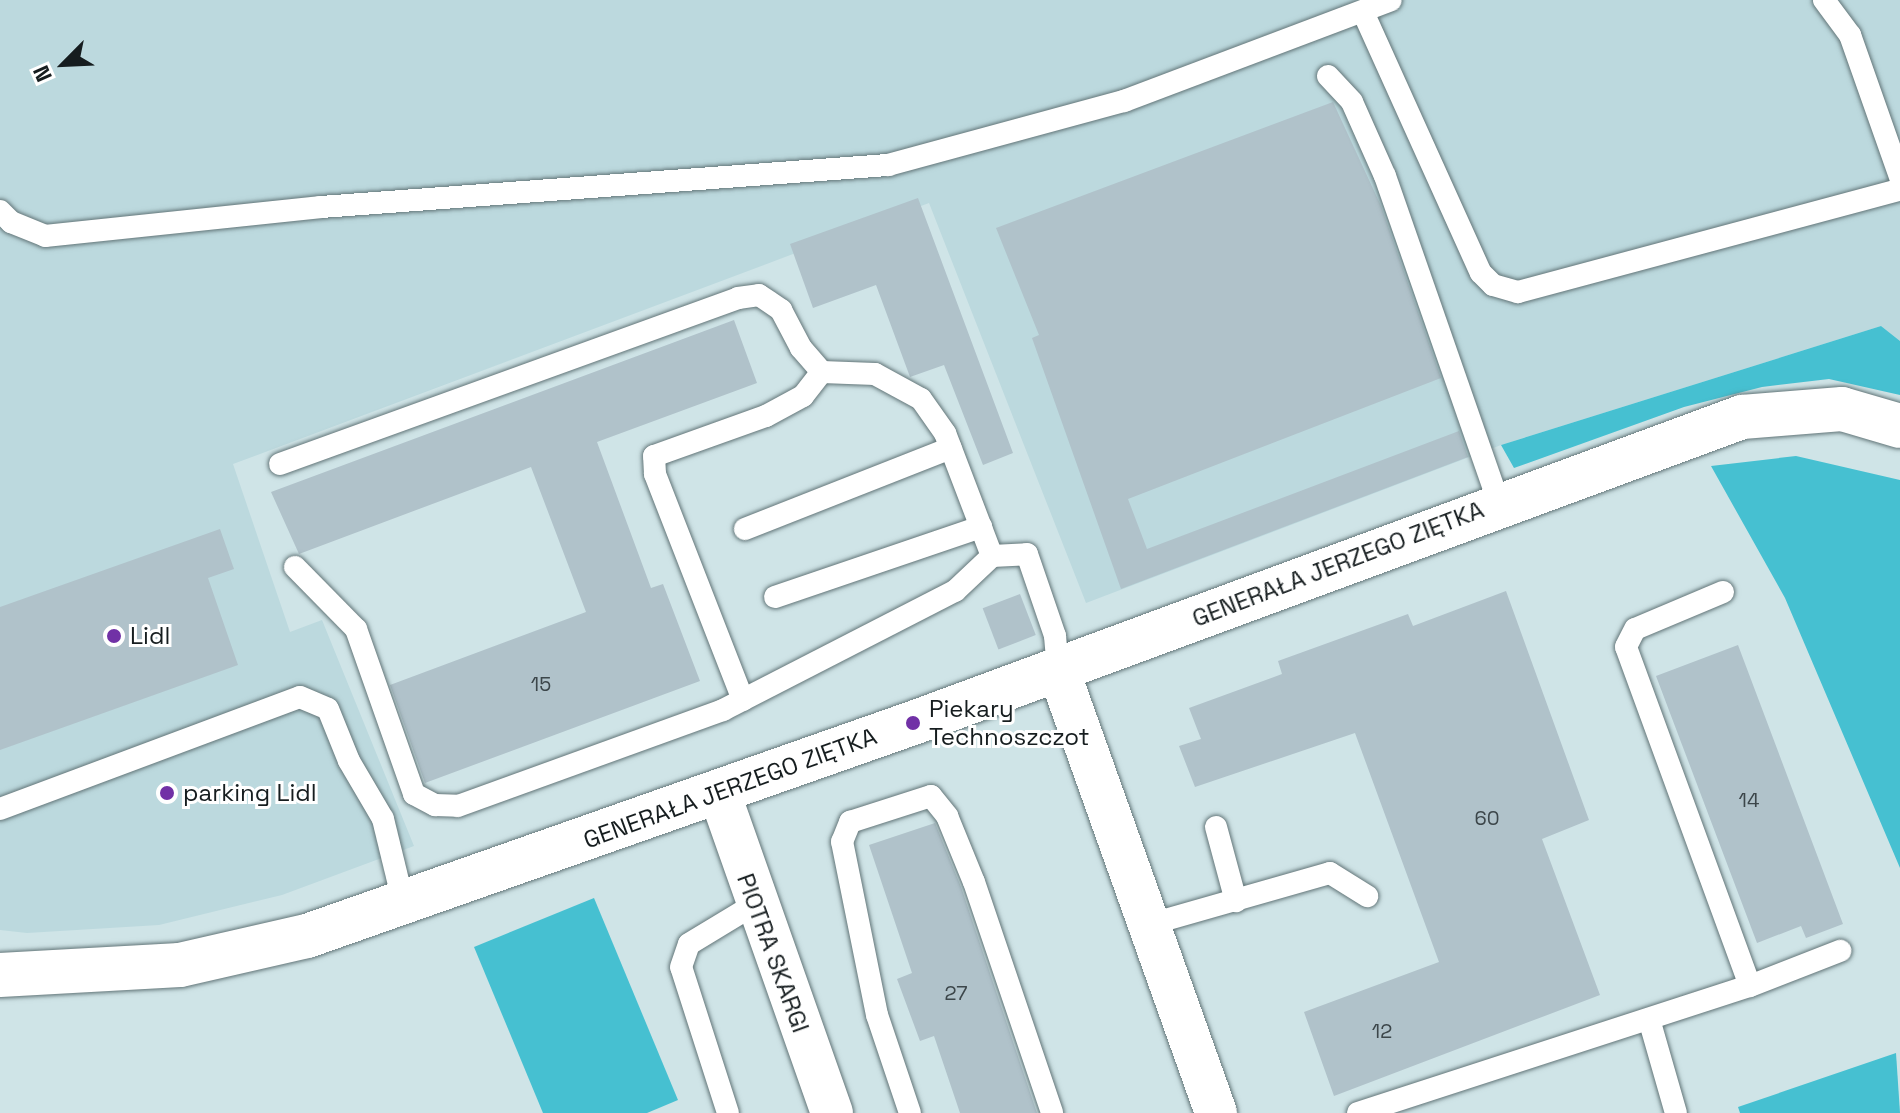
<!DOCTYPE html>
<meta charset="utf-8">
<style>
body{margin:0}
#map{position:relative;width:1900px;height:1113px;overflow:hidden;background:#cfe4e7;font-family:"Space Grotesk",sans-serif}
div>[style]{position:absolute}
.built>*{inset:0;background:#bcd9de}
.green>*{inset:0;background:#46c0d1}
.building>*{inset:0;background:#b0c2ca;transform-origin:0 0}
.roads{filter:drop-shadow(0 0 2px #627578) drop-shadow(0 0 2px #627578)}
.service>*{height:22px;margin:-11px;padding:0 11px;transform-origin:11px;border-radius:11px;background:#fff}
.minor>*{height:42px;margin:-21px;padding:0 21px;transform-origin:21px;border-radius:21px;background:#fff}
.tertiary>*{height:44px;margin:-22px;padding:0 22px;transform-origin:22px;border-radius:22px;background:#fff}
.dots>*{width:22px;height:22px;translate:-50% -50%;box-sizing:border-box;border:4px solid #fff;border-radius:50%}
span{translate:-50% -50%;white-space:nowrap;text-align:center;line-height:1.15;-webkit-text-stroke:6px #fff;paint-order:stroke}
.number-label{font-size:20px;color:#3c464a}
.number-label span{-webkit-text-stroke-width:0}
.street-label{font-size:24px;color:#161d1f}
.poi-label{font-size:24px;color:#161d1f}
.left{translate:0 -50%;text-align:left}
.north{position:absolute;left:24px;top:24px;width:80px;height:80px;-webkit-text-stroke:6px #fff;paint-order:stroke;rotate:246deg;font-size:22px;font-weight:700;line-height:32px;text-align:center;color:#161d1f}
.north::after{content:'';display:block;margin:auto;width:28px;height:36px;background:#161d1f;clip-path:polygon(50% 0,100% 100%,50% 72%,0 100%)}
</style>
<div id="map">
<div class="built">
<div style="clip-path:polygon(0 0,1900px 0,1900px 341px,1881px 326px,1501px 445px,1086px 603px,929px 203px,233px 464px,290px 632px,322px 620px,414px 846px,282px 895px,159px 925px,27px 933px,0 930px)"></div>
</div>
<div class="green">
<div style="clip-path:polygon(1881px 326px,1900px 341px,1900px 395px,1829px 379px,1762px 387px,1684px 407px,1514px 468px,1501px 445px)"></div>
<div style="clip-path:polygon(1796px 456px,1900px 480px,1900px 868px,1785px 598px,1711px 466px)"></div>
<div style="clip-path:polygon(594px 898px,678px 1100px,647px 1113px,543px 1113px,474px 947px)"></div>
<div style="clip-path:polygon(1896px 1053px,1900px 1113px,1740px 1113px,1738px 1107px)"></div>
</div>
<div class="building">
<div style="clip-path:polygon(1333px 102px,1381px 206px,1441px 378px,1128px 499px,1147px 549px,1459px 431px,1468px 457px,1121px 589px,1032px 338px,1039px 335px,996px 228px)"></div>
<div style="clip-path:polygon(918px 198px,1013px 453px,983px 465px,944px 365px,910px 377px,876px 285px,813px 308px,790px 244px)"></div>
<div style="clip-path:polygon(734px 320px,757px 383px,597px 442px,651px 588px,663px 584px,700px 681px,425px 783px,390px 685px,586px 612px,531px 467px,299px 554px,271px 492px)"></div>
<div style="clip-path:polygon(220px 529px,234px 569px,208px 578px,238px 665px,0 750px,0 607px)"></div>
<div style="clip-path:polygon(1506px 591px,1589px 820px,1542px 839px,1600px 995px,1334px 1096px,1304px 1012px,1439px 962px,1355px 733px,1195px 787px,1179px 746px,1201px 739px,1189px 708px,1282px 674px,1278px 661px,1408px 614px,1413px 626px)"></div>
<div style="left:1020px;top:594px;width:44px;height:40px;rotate:69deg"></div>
<div style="clip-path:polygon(1738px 645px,1843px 924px,1806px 938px,1801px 926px,1757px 943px,1656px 676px)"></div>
<div style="clip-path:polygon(935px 823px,961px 887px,1037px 1113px,960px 1113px,934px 1036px,920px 1041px,897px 979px,912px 973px,869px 845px)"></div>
</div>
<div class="roads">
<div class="service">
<div style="left:1824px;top:0;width:44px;rotate:53.4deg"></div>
<div style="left:1850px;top:35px;width:151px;rotate:70.6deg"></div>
<div style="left:1363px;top:12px;width:286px;rotate:65.7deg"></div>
<div style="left:1481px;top:273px;width:17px;rotate:45deg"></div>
<div style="left:1493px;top:285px;width:26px;rotate:16deg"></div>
<div style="left:1518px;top:292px;width:395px;rotate:-15deg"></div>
<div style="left:1328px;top:76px;width:35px;rotate:47deg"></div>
<div style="left:1352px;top:102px;width:81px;rotate:66deg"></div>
<div style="left:1385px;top:176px;width:346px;rotate:70.8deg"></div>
<div style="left:0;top:211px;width:16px;rotate:45deg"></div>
<div style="left:11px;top:222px;width:37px;rotate:22deg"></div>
<div style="left:45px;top:236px;width:278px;rotate:-6deg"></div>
<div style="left:321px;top:207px;width:569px;rotate:-4.24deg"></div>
<div style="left:888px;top:165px;width:245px;rotate:-15.2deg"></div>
<div style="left:1124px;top:101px;width:285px;rotate:-20.7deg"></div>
<div style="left:280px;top:464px;width:487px;rotate:-19.9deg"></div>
<div style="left:738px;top:298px;width:21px;rotate:-8deg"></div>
<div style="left:759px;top:295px;width:27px;rotate:34deg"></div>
<div style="left:781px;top:310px;width:43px;rotate:62.2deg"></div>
<div style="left:801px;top:348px;width:32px;rotate:49deg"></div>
<div style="left:822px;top:372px;width:53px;rotate:2.2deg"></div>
<div style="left:875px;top:374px;width:52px;rotate:28.5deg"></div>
<div style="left:921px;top:399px;width:42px;rotate:54.8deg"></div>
<div style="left:945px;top:433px;width:132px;rotate:69.1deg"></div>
<div style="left:992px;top:556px;width:35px;rotate:-3deg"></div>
<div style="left:1027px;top:554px;width:87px;rotate:71.1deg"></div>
<div style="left:1055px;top:636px;width:33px;rotate:85deg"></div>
<div style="left:745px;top:529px;width:221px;rotate:-21.5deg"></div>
<div style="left:295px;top:567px;width:87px;rotate:45.5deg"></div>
<div style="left:356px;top:629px;width:175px;rotate:70.6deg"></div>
<div style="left:414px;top:794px;width:24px;rotate:28deg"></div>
<div style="left:435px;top:805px;width:23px;rotate:2deg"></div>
<div style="left:458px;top:806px;width:282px;rotate:-19.9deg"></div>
<div style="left:723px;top:710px;width:261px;rotate:-27.2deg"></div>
<div style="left:955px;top:591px;width:51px;rotate:-43.4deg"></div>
<div style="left:1723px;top:592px;width:95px;rotate:157.2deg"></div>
<div style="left:1635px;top:629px;width:20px;rotate:117deg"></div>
<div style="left:1626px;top:647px;width:361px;rotate:69.9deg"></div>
<div style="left:775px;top:597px;width:218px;rotate:-18.8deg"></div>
<div style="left:743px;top:700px;width:243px;rotate:-111.3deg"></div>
<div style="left:655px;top:474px;width:18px;rotate:-93deg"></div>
<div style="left:654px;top:456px;width:119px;rotate:-19.7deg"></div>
<div style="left:766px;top:416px;width:42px;rotate:-28.4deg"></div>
<div style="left:803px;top:396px;width:31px;rotate:-52deg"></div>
<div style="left:0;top:809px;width:320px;rotate:-20.5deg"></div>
<div style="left:300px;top:697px;width:30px;rotate:23deg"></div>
<div style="left:328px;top:709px;width:56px;rotate:68deg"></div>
<div style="left:349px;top:761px;width:67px;rotate:59.6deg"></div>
<div style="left:383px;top:819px;width:84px;rotate:76.3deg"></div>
<div style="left:1216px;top:827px;width:77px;rotate:74.9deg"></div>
<div style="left:1151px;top:924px;width:186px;rotate:-15.9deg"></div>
<div style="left:1330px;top:873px;width:44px;rotate:31.9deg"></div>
<div style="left:1649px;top:1019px;width:98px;rotate:74deg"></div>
<div style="left:728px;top:1113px;width:153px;rotate:-107.8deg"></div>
<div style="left:681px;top:967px;width:24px;rotate:-71deg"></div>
<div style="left:689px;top:944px;width:77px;rotate:-31.2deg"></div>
<div style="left:910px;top:1113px;width:103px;rotate:-108.6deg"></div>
<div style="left:877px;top:1015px;width:177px;rotate:-101.4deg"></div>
<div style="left:842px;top:842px;width:22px;rotate:-68deg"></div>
<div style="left:850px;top:822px;width:85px;rotate:-17.8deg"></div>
<div style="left:931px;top:796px;width:26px;rotate:51deg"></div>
<div style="left:947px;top:816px;width:71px;rotate:67.8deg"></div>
<div style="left:974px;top:882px;width:244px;rotate:71.3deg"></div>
<div style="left:1358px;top:1113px;width:412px;rotate:-18deg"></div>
<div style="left:1750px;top:986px;width:97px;rotate:-21.3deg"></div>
</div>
<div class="minor">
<div style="left:1058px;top:669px;width:471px;rotate:70.4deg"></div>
<div style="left:719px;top:792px;width:340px;rotate:70.6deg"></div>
</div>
<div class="tertiary">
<div style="left:0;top:975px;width:180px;rotate:-3.2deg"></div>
<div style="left:180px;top:965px;width:130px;rotate:-12.9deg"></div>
<div style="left:307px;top:936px;width:642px;rotate:-19.37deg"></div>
<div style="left:913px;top:723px;width:884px;rotate:-20.26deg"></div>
<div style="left:1742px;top:417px;width:100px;rotate:-4.6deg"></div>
<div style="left:1842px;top:409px;width:60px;rotate:16.3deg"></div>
</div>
</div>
<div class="dots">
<div style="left:114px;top:636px;background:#7131a6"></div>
<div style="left:913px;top:723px;background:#7131a6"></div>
<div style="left:167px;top:793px;background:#7131a6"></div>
</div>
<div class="number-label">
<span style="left:541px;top:684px">15</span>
<span style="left:1749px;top:800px">14</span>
<span style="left:1487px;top:818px">60</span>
<span style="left:956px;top:993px">27</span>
<span style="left:1382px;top:1031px">12</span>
</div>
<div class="street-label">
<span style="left:1338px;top:564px;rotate:-21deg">GENERAŁA JERZEGO ZIĘTKA</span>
<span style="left:730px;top:788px;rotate:-20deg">GENERAŁA JERZEGO ZIĘTKA</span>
<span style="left:773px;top:953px;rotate:70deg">PIOTRA SKARGI</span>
</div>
<div class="poi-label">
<span class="left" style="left:130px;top:636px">Lidl</span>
<span class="left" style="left:929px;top:723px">Piekary<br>Technoszczot</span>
<span class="left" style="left:183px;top:793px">parking Lidl</span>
</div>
<div class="north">N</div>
</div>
